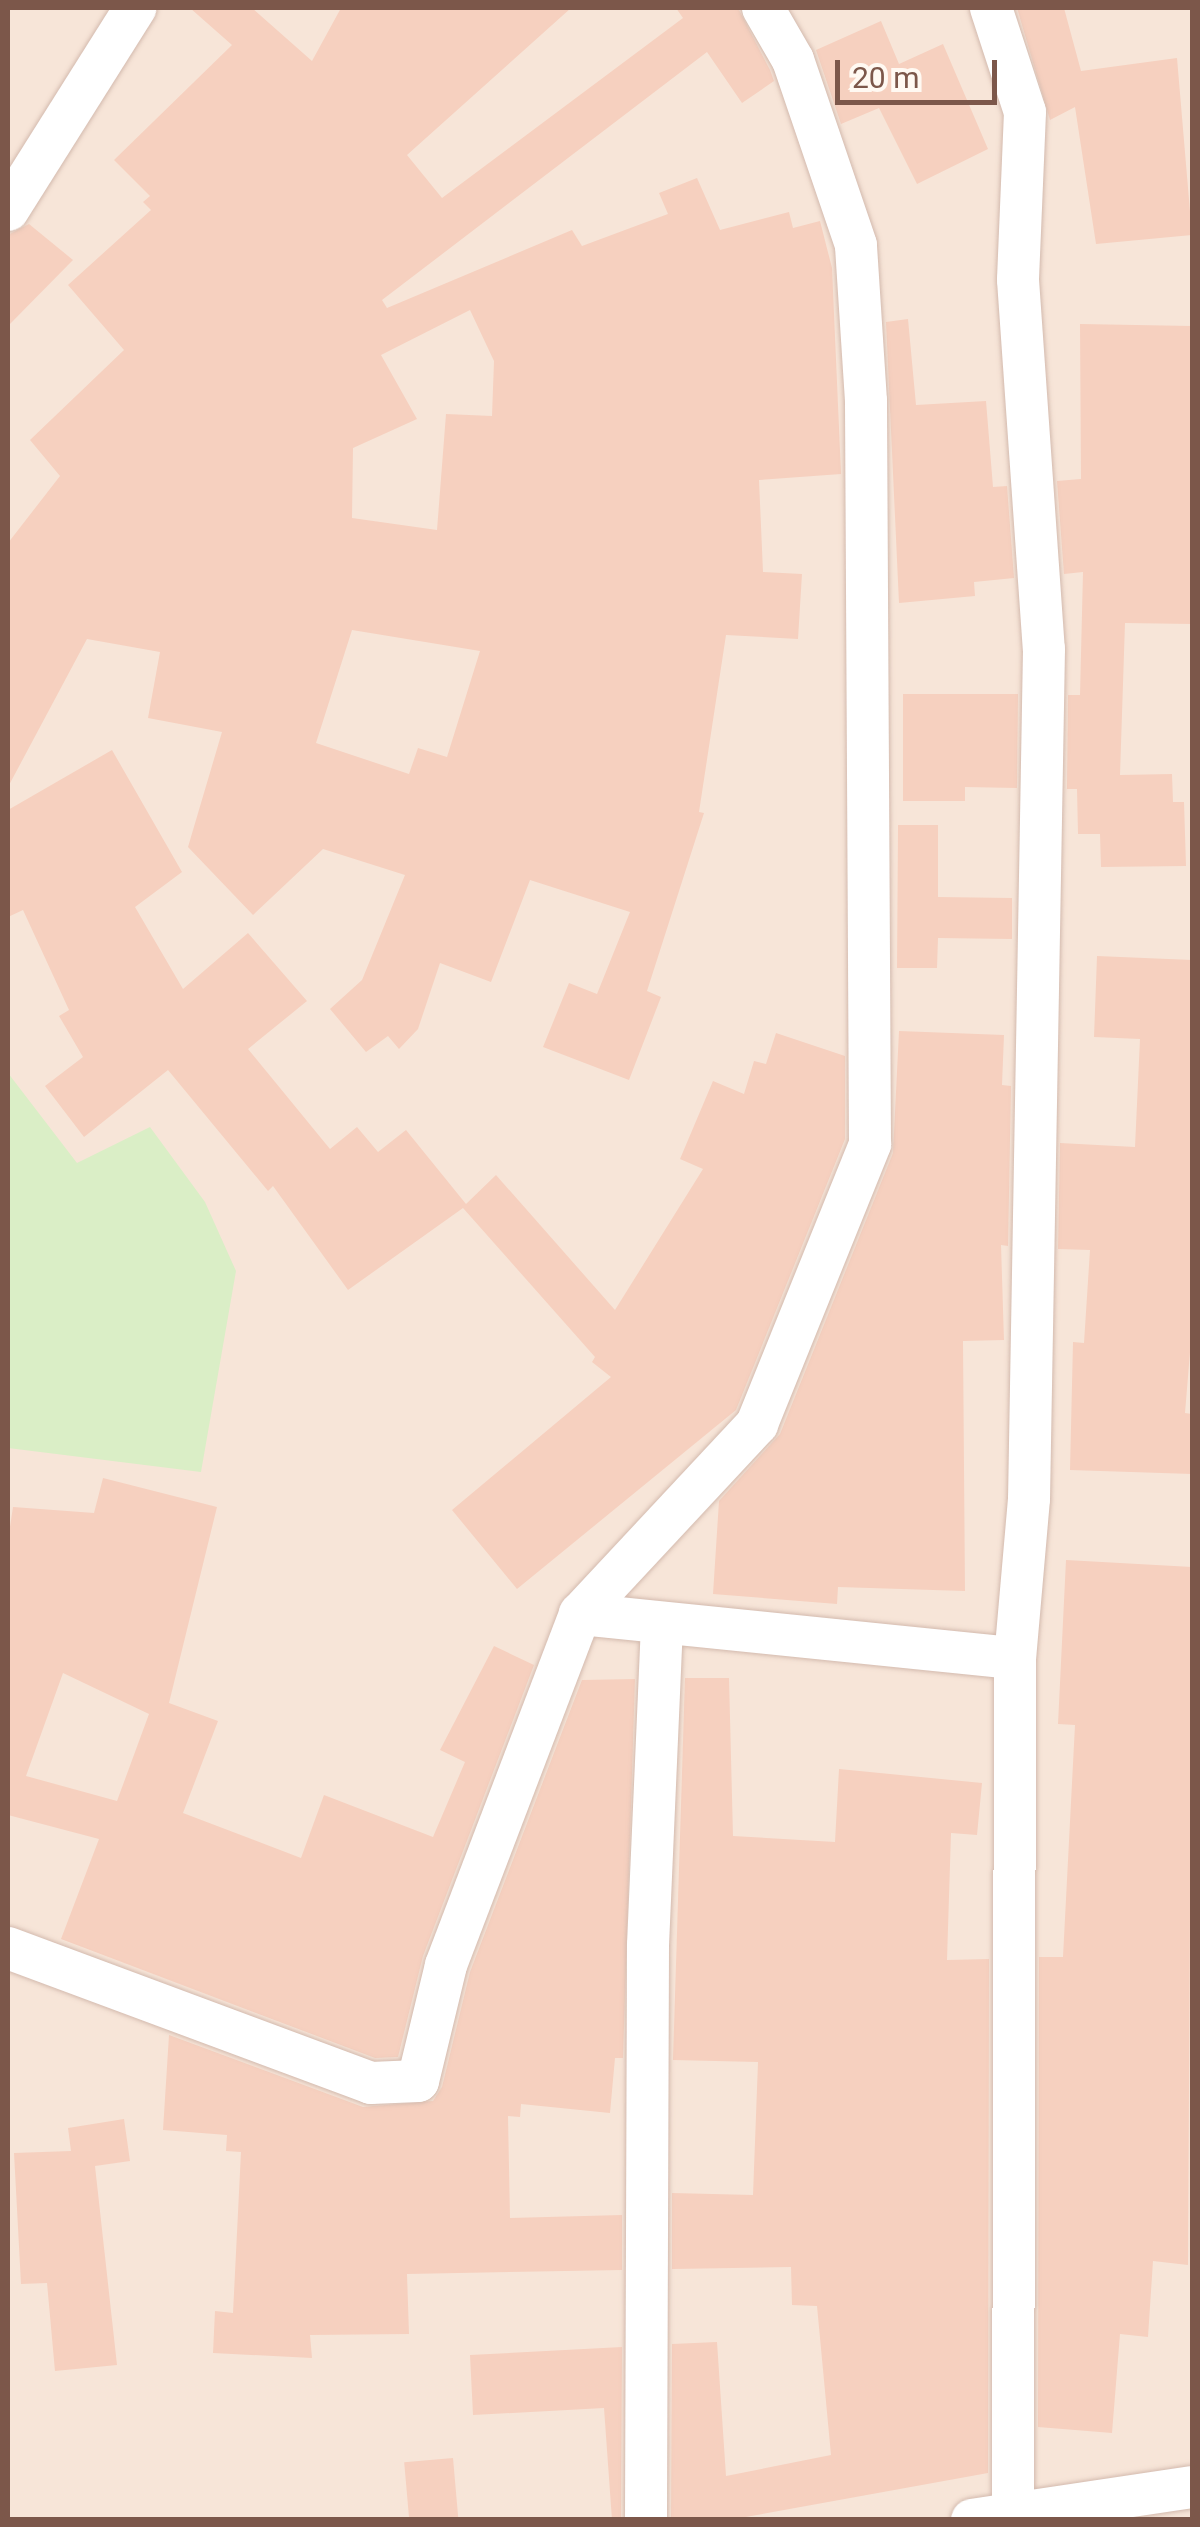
<!DOCTYPE html>
<style>
body{margin:0}
#map{position:relative;width:1200px;height:2527px;overflow:hidden;background:#fef4ea;font-family:Roboto,sans-serif}
div>[style]{position:absolute}
.residential>*{inset:0;background:#f7e5d8;transform-origin:0 0}
.green>*{inset:0;background:#daeec6}
.building>*{inset:0;background:#f6d0bf;transform-origin:0 0}
.roads{filter:drop-shadow(0 0 2px #d3baae) drop-shadow(0 0 2px #d3baae)}
.minor>*{height:42px;margin:-21px;padding:0 21px;transform-origin:21px;border-radius:21px;background:#fff}
span{translate:-50% -50%;white-space:nowrap;text-align:center;line-height:1.15;-webkit-text-stroke:9px #fff9f2;paint-order:stroke}
.frame{position:absolute;inset:0;border:10px solid #7c574a;pointer-events:none}
.scale{position:absolute;left:835px;top:60px;width:162px;height:45px;box-sizing:border-box;border:5px solid #7c574a;border-top:0;padding-left:12px;font-size:30px;line-height:35px;white-space:nowrap;color:#7c574a;-webkit-text-stroke:8px #fff9f2;paint-order:stroke}
</style>
<div id="map">
<div class="residential">
<div style="left:8px;top:8px;width:1184px;height:2511px"></div>
</div>
<div class="green">
<div style="clip-path:polygon(8px 1073px,77px 1163px,150px 1127px,205px 1202px,236px 1271px,201px 1472px,8px 1448px)"></div>
</div>
<div class="building">
<div style="clip-path:polygon(evenodd,190px 8px,252px 8px,312px 61px,341px 8px,571px 8px,407px 155px,442px 198px,683px 18px,676px 8px,738px 8px,770px 70px,774px 81px,742px 103px,707px 52px,382px 300px,387px 308px,572px 230px,582px 246px,668px 214px,659px 193px,697px 178px,720px 230px,789px 212px,793px 228px,820px 221px,832px 268px,841px 474px,759px 480px,763px 572px,802px 574px,798px 639px,726px 635px,699px 812px,704px 813px,647px 991px,661px 997px,629px 1080px,543px 1047px,569px 983px,597px 994px,630px 912px,530px 880px,491px 982px,440px 963px,418px 1029px,399px 1049px,388px 1036px,366px 1052px,330px 1009px,362px 980px,405px 875px,323px 849px,253px 915px,188px 847px,222px 732px,148px 718px,160px 652px,87px 639px,8px 787px,8px 543px,60px 476px,30px 440px,124px 350px,68px 285px,151px 210px,143px 202px,150px 196px,114px 160px,232px 45px,190px 8px,470px 310px,494px 361px,492px 416px,446px 414px,437px 530px,352px 518px,353px 448px,417px 419px,381px 355px,470px 310px,190px 8px,352px 630px,480px 651px,447px 757px,418px 748px,409px 774px,316px 743px,352px 630px)"></div>
<div style="clip-path:polygon(1017px 8px,1064px 8px,1081px 71px,1177px 58px,1192px 235px,1096px 244px,1075px 107px,1050px 120px)"></div>
<div style="clip-path:polygon(881px 21px,899px 64px,943px 44px,988px 149px,917px 184px,879px 108px,841px 124px,816px 50px)"></div>
<div style="clip-path:polygon(29px 224px,73px 260px,8px 326px,8px 235px)"></div>
<div style="clip-path:polygon(908px 319px,916px 405px,986px 401px,993px 487px,1007px 486px,1014px 578px,974px 582px,975px 596px,899px 603px,886px 322px)"></div>
<div style="clip-path:polygon(1080px 324px,1192px 326px,1192px 624px,1125px 623px,1120px 775px,1172px 774px,1173px 802px,1184px 802px,1186px 866px,1101px 867px,1100px 834px,1078px 834px,1077px 789px,1067px 789px,1068px 695px,1080px 695px,1083px 572px,1064px 574px,1057px 481px,1081px 479px)"></div>
<div style="clip-path:polygon(903px 694px,1018px 694px,1017px 788px,965px 787px,965px 801px,903px 801px)"></div>
<div style="clip-path:polygon(112px 750px,182px 872px,135px 907px,183px 989px,248px 933px,307px 1001px,248px 1049px,330px 1149px,357px 1127px,378px 1152px,406px 1130px,466px 1204px,496px 1175px,615px 1310px,703px 1169px,680px 1159px,713px 1081px,744px 1094px,754px 1061px,766px 1064px,776px 1033px,845px 1056px,845px 1139px,736px 1410px,517px 1589px,452px 1510px,611px 1377px,592px 1362px,595px 1357px,463px 1208px,348px 1290px,273px 1186px,268px 1191px,168px 1070px,84px 1137px,45px 1086px,83px 1057px,59px 1016px,69px 1010px,23px 910px,8px 917px,8px 810px)"></div>
<div style="clip-path:polygon(898px 825px,938px 825px,938px 897px,1012px 898px,1012px 939px,938px 938px,937px 968px,897px 968px)"></div>
<div style="clip-path:polygon(1097px 956px,1192px 960px,1192px 1328px,1185px 1413px,1192px 1414px,1192px 1474px,1070px 1470px,1073px 1342px,1084px 1343px,1090px 1250px,1058px 1249px,1060px 1143px,1135px 1147px,1140px 1039px,1094px 1037px)"></div>
<div style="clip-path:polygon(899px 1031px,1004px 1035px,1002px 1085px,1011px 1086px,1008px 1246px,1001px 1245px,1004px 1340px,963px 1341px,965px 1591px,838px 1587px,837px 1604px,713px 1594px,719px 1501px,780px 1434px,893px 1153px)"></div>
<div style="clip-path:polygon(evenodd,103px 1478px,217px 1507px,169px 1703px,218px 1721px,183px 1813px,301px 1858px,324px 1795px,433px 1837px,465px 1762px,440px 1750px,494px 1646px,534px 1665px,423px 1956px,398px 2057px,375px 2058px,61px 1939px,99px 1839px,8px 1815px,8px 1540px,13px 1507px,94px 1513px,103px 1478px,63px 1673px,149px 1714px,117px 1801px,26px 1776px,63px 1673px)"></div>
<div style="clip-path:polygon(1066px 1560px,1192px 1567px,1188px 2265px,1153px 2261px,1148px 2337px,1120px 2334px,1112px 2433px,1038px 2427px,1039px 1957px,1063px 1957px,1075px 1725px,1058px 1724px)"></div>
<div style="clip-path:polygon(685px 1678px,729px 1678px,733px 1836px,835px 1842px,839px 1769px,982px 1783px,977px 1835px,951px 1833px,947px 1960px,989px 1959px,988px 2473px,729px 2520px,671px 2520px,672px 2344px,717px 2342px,726px 2476px,831px 2455px,817px 2306px,792px 2305px,791px 2267px,672px 2269px,672px 2193px,753px 2195px,758px 2062px,673px 2060px)"></div>
<div style="clip-path:polygon(635px 1679px,623px 2058px,615px 2058px,610px 2113px,521px 2104px,520px 2117px,508px 2116px,510px 2218px,622px 2215px,622px 2270px,407px 2274px,409px 2334px,310px 2335px,312px 2358px,213px 2353px,215px 2311px,233px 2313px,241px 2152px,226px 2151px,227px 2135px,163px 2130px,169px 2035px,363px 2107px,433px 2101px,442px 2087px,470px 1972px,582px 1680px)"></div>
<div style="clip-path:polygon(124px 2119px,130px 2161px,95px 2166px,117px 2365px,55px 2371px,47px 2283px,21px 2284px,14px 2153px,71px 2151px,68px 2128px)"></div>
<div style="clip-path:polygon(622px 2347px,621px 2520px,612px 2520px,604px 2408px,473px 2415px,470px 2355px)"></div>
<div style="left:453px;top:2458px;width:62px;height:49px;rotate:85deg"></div>
</div>
<div class="roads">
<div class="minor">
<div style="left:991px;top:8px;width:109px;rotate:71.9deg"></div>
<div style="left:1025px;top:112px;width:168px;rotate:92.4deg"></div>
<div style="left:1018px;top:280px;width:370px;rotate:86deg"></div>
<div style="left:1044px;top:649px;width:850px;rotate:91.01deg"></div>
<div style="left:1029px;top:1499px;width:160px;rotate:95deg"></div>
<div style="left:1015px;top:1658px;width:856px;rotate:90.13deg"></div>
<div style="left:8px;top:210px;width:239px;rotate:-57.8deg"></div>
<div style="left:580px;top:1614px;width:260px;rotate:-47deg"></div>
<div style="left:757px;top:1424px;width:302px;rotate:-68deg"></div>
<div style="left:870px;top:1144px;width:743px;rotate:-90.31deg"></div>
<div style="left:866px;top:401px;width:156px;rotate:-93.7deg"></div>
<div style="left:856px;top:245px;width:195px;rotate:-108.8deg"></div>
<div style="left:793px;top:60px;width:60px;rotate:-120deg"></div>
<div style="left:8px;top:1948px;width:387px;rotate:20.4deg"></div>
<div style="left:371px;top:2083px;width:47px;rotate:-2.4deg"></div>
<div style="left:418px;top:2081px;width:119px;rotate:-76.4deg"></div>
<div style="left:446px;top:1965px;width:376px;rotate:-69.1deg"></div>
<div style="left:580px;top:1614px;width:437px;rotate:5.8deg"></div>
<div style="left:646px;top:2520px;width:575px;rotate:-89.8deg"></div>
<div style="left:648px;top:1945px;width:322px;rotate:-87.5deg"></div>
<div style="left:972px;top:2520px;width:222px;rotate:-8.5deg"></div>
</div>
</div>
<div class="frame"></div>
<div class="scale">20 m</div>
</div>
